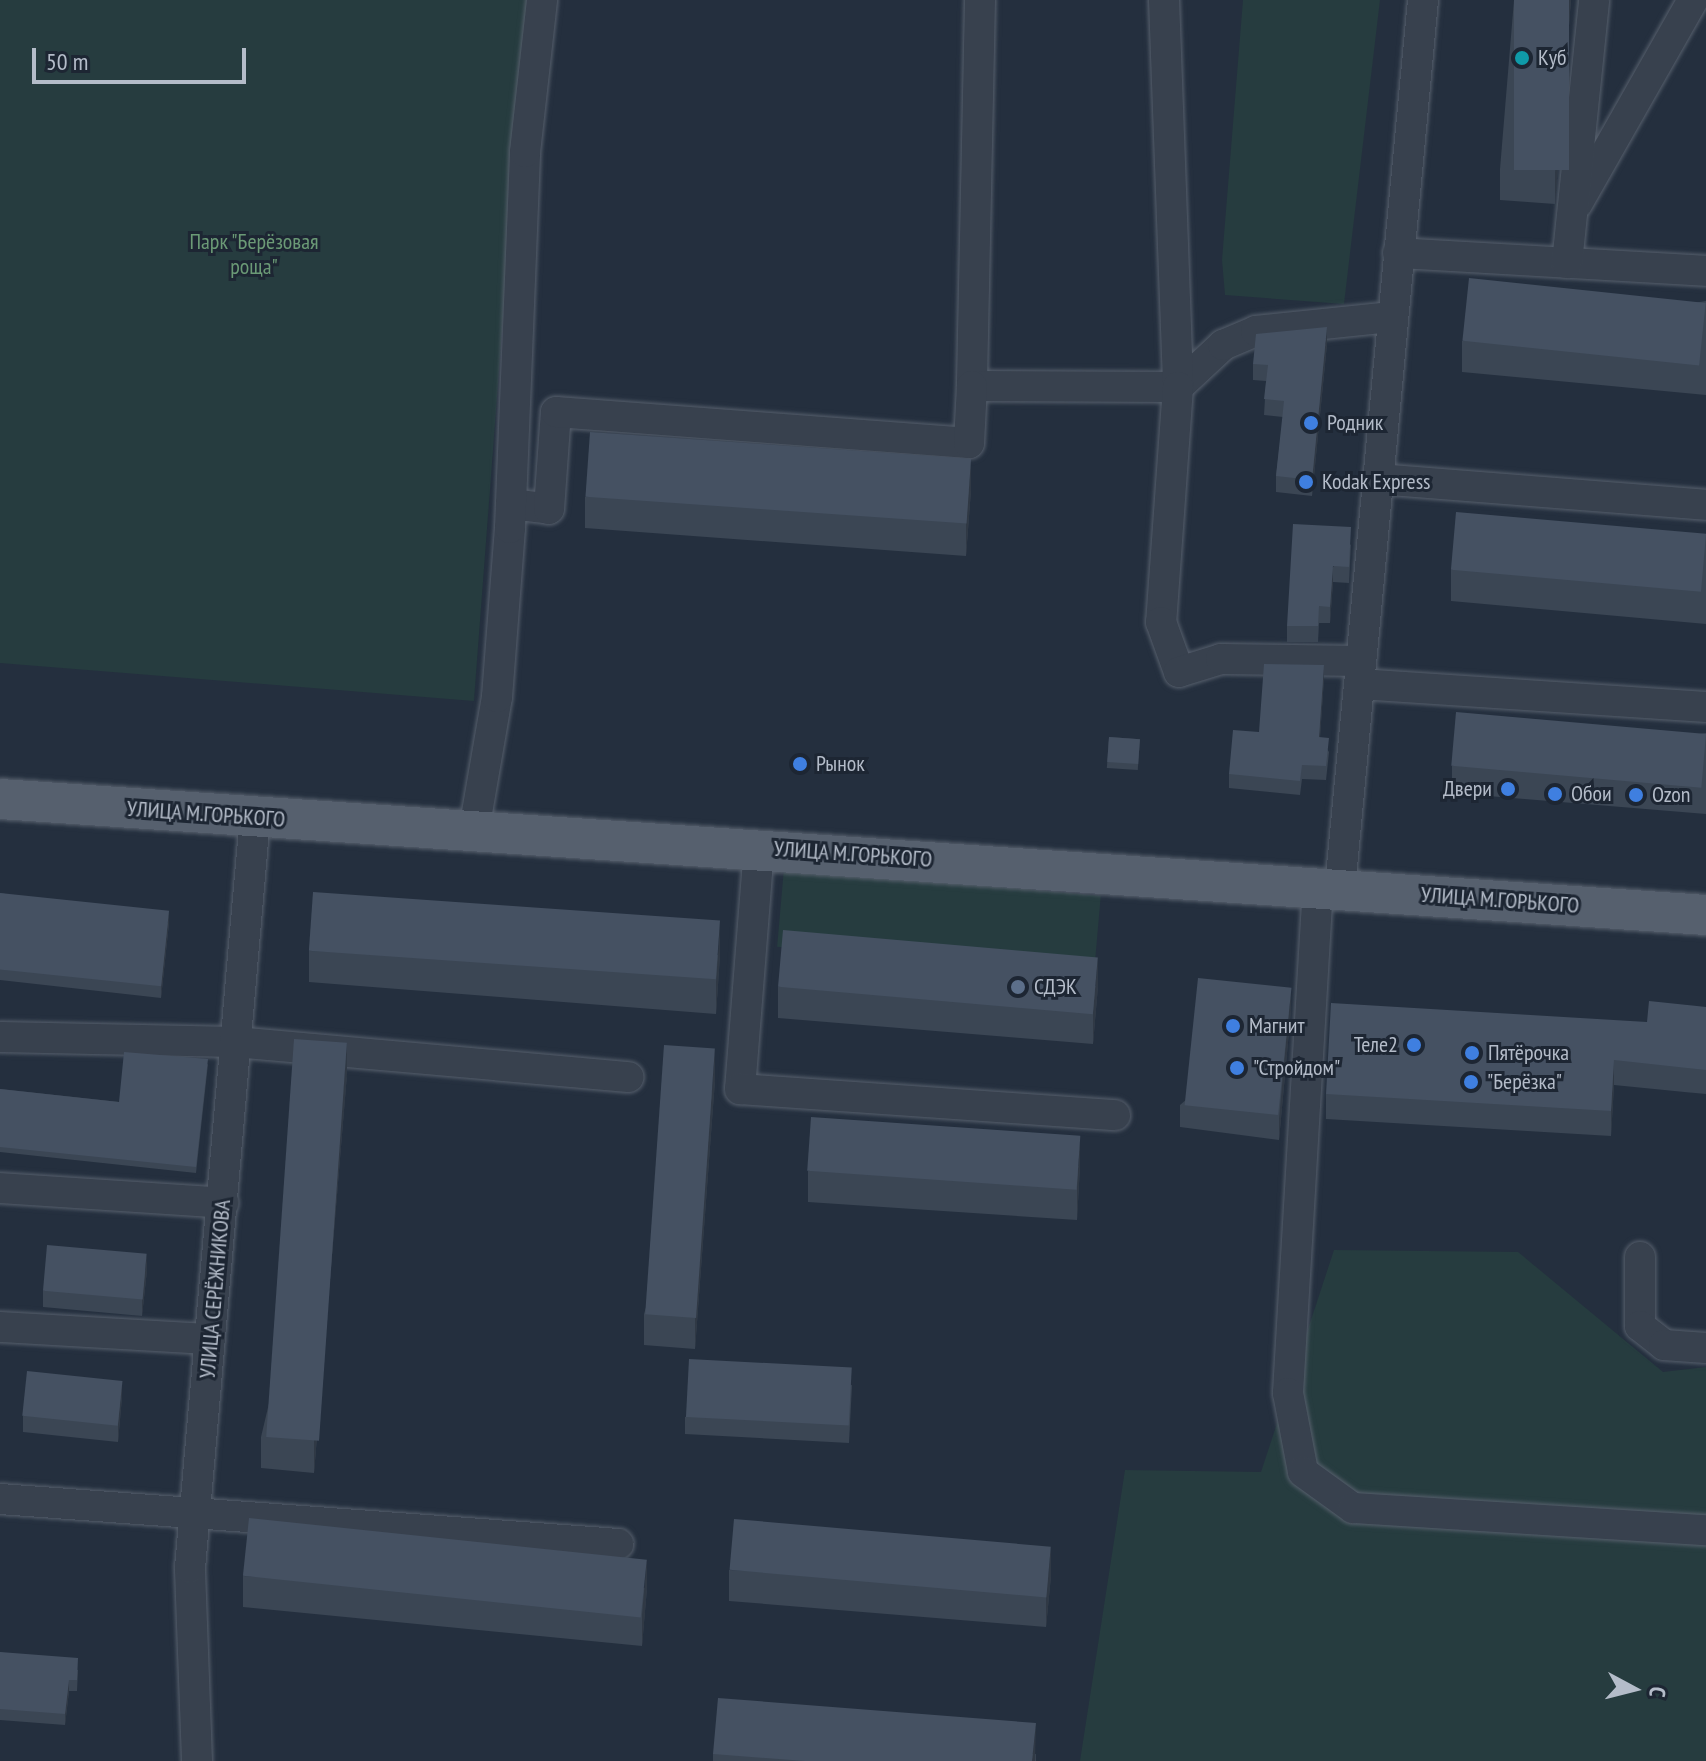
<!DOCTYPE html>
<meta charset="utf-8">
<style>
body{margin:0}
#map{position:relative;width:1706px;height:1761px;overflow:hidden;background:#242f3e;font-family:"PT Sans Narrow",sans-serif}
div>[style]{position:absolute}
.green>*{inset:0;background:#263c3f;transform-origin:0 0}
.roads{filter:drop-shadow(0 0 2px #565f6c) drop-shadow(0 0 2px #565f6c)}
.minor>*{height:30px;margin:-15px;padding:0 15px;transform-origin:15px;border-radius:15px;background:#38414e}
.major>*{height:40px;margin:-20px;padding:0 20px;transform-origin:20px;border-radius:20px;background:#56606e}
.wall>*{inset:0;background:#3b4654;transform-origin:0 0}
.shaded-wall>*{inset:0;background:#303945}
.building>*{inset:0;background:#455162;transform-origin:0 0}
.dots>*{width:22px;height:22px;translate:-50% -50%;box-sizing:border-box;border:4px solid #1d2633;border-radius:50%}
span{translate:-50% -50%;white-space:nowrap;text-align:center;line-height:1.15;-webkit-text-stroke:6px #1d2633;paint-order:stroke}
.poi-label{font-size:22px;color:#b4bcc9}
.left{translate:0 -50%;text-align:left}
.right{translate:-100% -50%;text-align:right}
.park-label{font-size:22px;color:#6b9a76}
.street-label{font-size:22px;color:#b4bcc9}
.north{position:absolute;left:1594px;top:1649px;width:80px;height:80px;-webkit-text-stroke:6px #1d2633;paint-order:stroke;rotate:97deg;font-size:22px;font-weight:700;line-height:32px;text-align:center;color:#b4bcc9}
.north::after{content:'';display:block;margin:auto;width:28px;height:36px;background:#b4bcc9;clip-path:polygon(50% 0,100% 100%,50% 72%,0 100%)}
.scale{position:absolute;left:32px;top:48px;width:214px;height:36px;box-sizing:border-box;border:4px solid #b4bcc9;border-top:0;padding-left:10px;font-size:24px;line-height:28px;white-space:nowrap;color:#b4bcc9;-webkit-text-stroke:6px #1d2633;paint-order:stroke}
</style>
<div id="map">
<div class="green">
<div style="clip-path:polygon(0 0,527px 0,474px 701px,0 663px)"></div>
<div style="clip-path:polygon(1243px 0,1380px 0,1344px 304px,1225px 295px,1222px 260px)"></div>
<div style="left:784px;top:868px;width:318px;height:79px;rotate:5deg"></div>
<div style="clip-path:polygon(1334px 1250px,1518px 1252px,1663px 1372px,1706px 1367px,1706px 1761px,1080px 1761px,1125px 1470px,1261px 1472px)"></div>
</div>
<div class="roads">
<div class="minor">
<div style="left:980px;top:0;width:386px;rotate:91.2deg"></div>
<div style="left:972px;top:386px;width:206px;rotate:0.3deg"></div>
<div style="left:1178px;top:387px;width:62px;rotate:-43deg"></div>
<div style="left:1223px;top:345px;width:36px;rotate:-23deg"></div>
<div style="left:1256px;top:331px;width:137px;rotate:-5.9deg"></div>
<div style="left:1164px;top:0;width:387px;rotate:87.9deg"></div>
<div style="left:1178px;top:387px;width:236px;rotate:94.1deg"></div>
<div style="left:1161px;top:622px;width:53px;rotate:70.2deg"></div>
<div style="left:1179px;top:672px;width:44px;rotate:-17.2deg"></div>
<div style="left:1221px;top:659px;width:140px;rotate:0.8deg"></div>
<div style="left:1577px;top:204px;width:235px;rotate:-60.4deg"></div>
<div style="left:1398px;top:253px;width:309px;rotate:3.3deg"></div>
<div style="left:1567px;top:263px;width:264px;rotate:-84.1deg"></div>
<div style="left:1377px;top:479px;width:330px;rotate:4.5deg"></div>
<div style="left:511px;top:504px;width:38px;rotate:7deg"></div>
<div style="left:549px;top:509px;width:97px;rotate:-85.9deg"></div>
<div style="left:556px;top:412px;width:414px;rotate:4.3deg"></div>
<div style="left:969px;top:443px;width:57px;rotate:-87deg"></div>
<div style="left:1359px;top:684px;width:348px;rotate:3.8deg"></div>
<div style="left:474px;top:830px;width:135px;rotate:-80.2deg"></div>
<div style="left:497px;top:697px;width:169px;rotate:-85.6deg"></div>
<div style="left:510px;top:528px;width:376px;rotate:-87.7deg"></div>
<div style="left:525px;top:152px;width:153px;rotate:-83.6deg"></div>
<div style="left:759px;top:848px;width:242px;rotate:94.5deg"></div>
<div style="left:740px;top:1089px;width:376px;rotate:4deg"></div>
<div style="left:1318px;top:886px;width:508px;rotate:93.39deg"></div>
<div style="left:1288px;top:1393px;width:80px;rotate:79.2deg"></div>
<div style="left:1303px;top:1472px;width:62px;rotate:35.8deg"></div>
<div style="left:1353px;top:1508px;width:354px;rotate:3.6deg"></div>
<div style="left:1340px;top:888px;width:892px;rotate:-84.66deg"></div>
<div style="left:0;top:1037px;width:235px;rotate:1.2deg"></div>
<div style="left:235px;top:1042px;width:395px;rotate:5.1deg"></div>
<div style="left:0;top:1188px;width:224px;rotate:3.8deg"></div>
<div style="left:1640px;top:1257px;width:69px;rotate:90deg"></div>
<div style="left:1640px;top:1326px;width:31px;rotate:38deg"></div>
<div style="left:1664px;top:1345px;width:42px;rotate:4.1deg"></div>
<div style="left:0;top:1327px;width:210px;rotate:3.3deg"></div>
<div style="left:0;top:1499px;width:620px;rotate:4.16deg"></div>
<div style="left:197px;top:1761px;width:193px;rotate:-92.1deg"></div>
<div style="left:190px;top:1568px;width:754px;rotate:-85.05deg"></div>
</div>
<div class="major">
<div style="left:0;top:799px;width:1710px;rotate:3.89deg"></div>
</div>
</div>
<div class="wall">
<div style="clip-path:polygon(1514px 0,1571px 0,1555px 204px,1500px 200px,1500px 169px)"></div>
<div style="clip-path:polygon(1706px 301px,1706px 395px,1462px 372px,1462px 341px)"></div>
<div style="clip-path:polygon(1327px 344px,1312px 496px,1276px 492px,1276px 476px,1283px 417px,1264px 415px,1266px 381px,1253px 380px,1253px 364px)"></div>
<div style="clip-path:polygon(971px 490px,966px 556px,585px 528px,585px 497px)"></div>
<div style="clip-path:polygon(1706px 535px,1706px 624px,1451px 601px,1451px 570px)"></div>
<div style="clip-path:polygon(1351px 544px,1349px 583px,1333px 582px,1330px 623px,1319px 623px,1318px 642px,1287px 642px,1287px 626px)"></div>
<div style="clip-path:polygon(1324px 678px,1320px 738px,1329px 752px,1326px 780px,1302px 779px,1300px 795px,1229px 788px,1229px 774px,1259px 732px)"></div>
<div style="clip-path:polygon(1706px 733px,1706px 814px,1452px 793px,1452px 766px)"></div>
<div style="left:1109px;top:737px;width:31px;height:31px;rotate:4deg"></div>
<div style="clip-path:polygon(0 893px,169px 923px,161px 998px,0 980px)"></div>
<div style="clip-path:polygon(309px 951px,720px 955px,716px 1014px,309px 982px)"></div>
<div style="clip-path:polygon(1098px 986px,1093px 1044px,778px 1018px,778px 987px)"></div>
<div style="clip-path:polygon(1706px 1007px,1706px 1094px,1614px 1085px,1611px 1136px,1326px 1119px,1326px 1094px,1647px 1022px)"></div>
<div style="clip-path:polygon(1291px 1010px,1279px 1140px,1180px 1127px,1180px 1105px)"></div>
<div style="clip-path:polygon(208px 1064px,196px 1173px,0 1152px,0 1089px,119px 1102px)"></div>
<div style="clip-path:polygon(347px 1074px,314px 1473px,261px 1468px,261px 1437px)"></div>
<div style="clip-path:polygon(715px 1080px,695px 1349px,644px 1345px,644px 1314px)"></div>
<div style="clip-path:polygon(1080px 1166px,1077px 1220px,808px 1202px,808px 1171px)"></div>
<div style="clip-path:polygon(147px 1270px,142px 1316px,43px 1307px,43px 1291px)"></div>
<div style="clip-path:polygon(852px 1385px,849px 1443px,685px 1434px,685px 1417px)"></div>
<div style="clip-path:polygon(122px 1397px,118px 1442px,23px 1432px,23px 1416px)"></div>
<div style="clip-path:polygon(729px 1570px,1051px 1576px,1046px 1627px,729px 1601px)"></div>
<div style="clip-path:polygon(243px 1576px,647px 1588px,642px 1646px,243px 1607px)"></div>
<div style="clip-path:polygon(0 1652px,78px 1670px,77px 1691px,69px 1691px,65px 1725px,0 1720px)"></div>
<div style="left:713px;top:1754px;width:323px;height:7px"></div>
</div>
<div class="shaded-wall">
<div style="clip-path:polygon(1569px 0,1571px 0,1555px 204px,1555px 173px)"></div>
<div style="clip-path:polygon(1327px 327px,1327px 344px,1312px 496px,1312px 480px)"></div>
<div style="clip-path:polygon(971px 459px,971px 490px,966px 556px,966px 524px)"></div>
<div style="clip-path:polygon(1333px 566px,1333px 582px,1330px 623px,1330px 607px)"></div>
<div style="clip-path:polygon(1324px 665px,1324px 678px,1319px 751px,1319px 737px)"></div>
<div style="clip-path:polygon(169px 911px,169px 923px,161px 998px,161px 986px)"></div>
<div style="clip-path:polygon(720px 924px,720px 955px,716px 1014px,716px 983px)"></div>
<div style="clip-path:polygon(1098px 955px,1098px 986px,1093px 1044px,1093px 1013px)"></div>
<div style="clip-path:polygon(1291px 988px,1291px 1010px,1279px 1140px,1279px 1119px)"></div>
<div style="clip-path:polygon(347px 1043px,347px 1074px,314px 1473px,314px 1442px)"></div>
<div style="clip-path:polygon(715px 1049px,715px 1080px,695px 1349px,695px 1318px)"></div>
<div style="clip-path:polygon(1614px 1060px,1614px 1085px,1611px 1136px,1611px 1111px)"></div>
<div style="clip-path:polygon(1080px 1135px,1080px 1166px,1077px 1220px,1077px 1188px)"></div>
<div style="clip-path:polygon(147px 1254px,147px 1270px,142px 1316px,142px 1300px)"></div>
<div style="clip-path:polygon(122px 1381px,122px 1397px,118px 1442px,118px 1425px)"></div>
<div style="clip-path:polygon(1051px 1545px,1051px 1576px,1046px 1627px,1046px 1596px)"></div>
<div style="clip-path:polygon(647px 1557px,647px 1588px,642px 1646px,642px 1615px)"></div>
<div style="clip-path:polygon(69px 1680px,69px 1691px,65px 1725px,65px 1714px)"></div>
<div style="clip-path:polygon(1036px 1723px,1035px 1761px,1032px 1761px)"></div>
</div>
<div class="building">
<div style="left:1514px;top:0;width:55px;height:170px"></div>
<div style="left:1469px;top:278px;width:238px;height:63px;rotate:6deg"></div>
<div style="clip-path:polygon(1327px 327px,1312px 480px,1276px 476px,1284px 401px,1264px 399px,1268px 365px,1253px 364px,1256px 334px)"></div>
<div style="left:590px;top:432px;width:382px;height:65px;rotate:4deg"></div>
<div style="left:1456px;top:512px;width:251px;height:58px;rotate:5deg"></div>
<div style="clip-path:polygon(1293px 524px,1351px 527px,1349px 567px,1333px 566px,1330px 607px,1319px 606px,1318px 626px,1287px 626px)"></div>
<div style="clip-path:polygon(1264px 664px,1324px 665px,1319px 737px,1329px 738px,1326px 766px,1302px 765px,1300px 781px,1229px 774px,1233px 730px,1259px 732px)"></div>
<div style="left:1456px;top:712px;width:251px;height:54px;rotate:5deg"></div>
<div style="left:1109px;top:737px;width:31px;height:25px;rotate:4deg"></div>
<div style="left:313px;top:892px;width:408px;height:59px;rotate:4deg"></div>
<div style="left:0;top:893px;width:170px;height:76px;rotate:6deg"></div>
<div style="left:783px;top:930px;width:316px;height:57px;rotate:5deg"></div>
<div style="left:1198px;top:978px;width:94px;height:128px;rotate:6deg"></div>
<div style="clip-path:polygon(1649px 1001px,1706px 1007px,1706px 1070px,1614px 1060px,1611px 1111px,1326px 1094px,1331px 1003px,1647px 1022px)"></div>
<div style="left:294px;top:1039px;width:53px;height:399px;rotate:4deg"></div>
<div style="left:664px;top:1045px;width:51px;height:270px;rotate:4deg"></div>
<div style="clip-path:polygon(124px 1052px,208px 1059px,196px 1167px,0 1147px,0 1089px,119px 1102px)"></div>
<div style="left:811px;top:1117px;width:270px;height:54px;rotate:4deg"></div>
<div style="left:47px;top:1245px;width:100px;height:46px;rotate:5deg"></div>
<div style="left:689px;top:1359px;width:163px;height:58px;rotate:3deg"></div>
<div style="left:27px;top:1371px;width:96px;height:45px;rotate:6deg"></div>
<div style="left:249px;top:1518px;width:400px;height:58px;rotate:6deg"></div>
<div style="left:734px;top:1519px;width:318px;height:51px;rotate:5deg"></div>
<div style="clip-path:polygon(0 1652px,78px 1658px,77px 1680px,69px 1680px,65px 1714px,0 1709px)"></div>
<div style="clip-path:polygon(718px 1698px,1036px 1723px,1032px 1761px,805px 1761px,713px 1754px)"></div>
</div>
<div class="dots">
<div style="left:1522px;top:58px;background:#0f9aa8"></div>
<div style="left:1311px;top:423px;background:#3f7fe0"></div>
<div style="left:1306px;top:482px;background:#3f7fe0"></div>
<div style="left:800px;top:764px;background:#3f7fe0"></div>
<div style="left:1508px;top:789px;background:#3f7fe0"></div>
<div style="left:1555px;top:794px;background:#3f7fe0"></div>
<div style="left:1636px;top:795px;background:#3f7fe0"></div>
<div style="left:1018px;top:987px;background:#5c6f8a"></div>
<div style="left:1233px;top:1026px;background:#3f7fe0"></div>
<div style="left:1414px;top:1045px;background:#3f7fe0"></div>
<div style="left:1472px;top:1053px;background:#3f7fe0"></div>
<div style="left:1237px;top:1068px;background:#3f7fe0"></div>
<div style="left:1471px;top:1082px;background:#3f7fe0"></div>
</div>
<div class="poi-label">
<span class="left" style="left:1538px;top:58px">Куб</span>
<span class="left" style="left:1327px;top:423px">Родник</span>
<span class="left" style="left:1322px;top:482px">Kodak Express</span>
<span class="left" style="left:816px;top:764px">Рынок</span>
<span class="right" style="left:1492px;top:789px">Двери</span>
<span class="left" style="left:1571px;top:794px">Обои</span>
<span class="left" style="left:1652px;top:795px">Ozon</span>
<span class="left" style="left:1034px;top:987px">СДЭК</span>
<span class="left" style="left:1249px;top:1026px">Магнит</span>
<span class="right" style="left:1398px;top:1045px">Теле2</span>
<span class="left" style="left:1488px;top:1053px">Пятёрочка</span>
<span class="left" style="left:1253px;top:1068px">"Стройдом"</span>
<span class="left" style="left:1487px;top:1082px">"Берёзка"</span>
</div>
<div class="park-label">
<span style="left:254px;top:254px">Парк "Берёзовая<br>роща"</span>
</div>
<div class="street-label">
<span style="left:206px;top:814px;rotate:4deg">УЛИЦА М.ГОРЬКОГО</span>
<span style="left:853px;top:854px;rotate:4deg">УЛИЦА М.ГОРЬКОГО</span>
<span style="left:1500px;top:900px;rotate:4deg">УЛИЦА М.ГОРЬКОГО</span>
<span style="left:215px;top:1289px;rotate:-85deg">УЛИЦА СЕРЁЖНИКОВА</span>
</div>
<div class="north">С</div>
<div class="scale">50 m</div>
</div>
